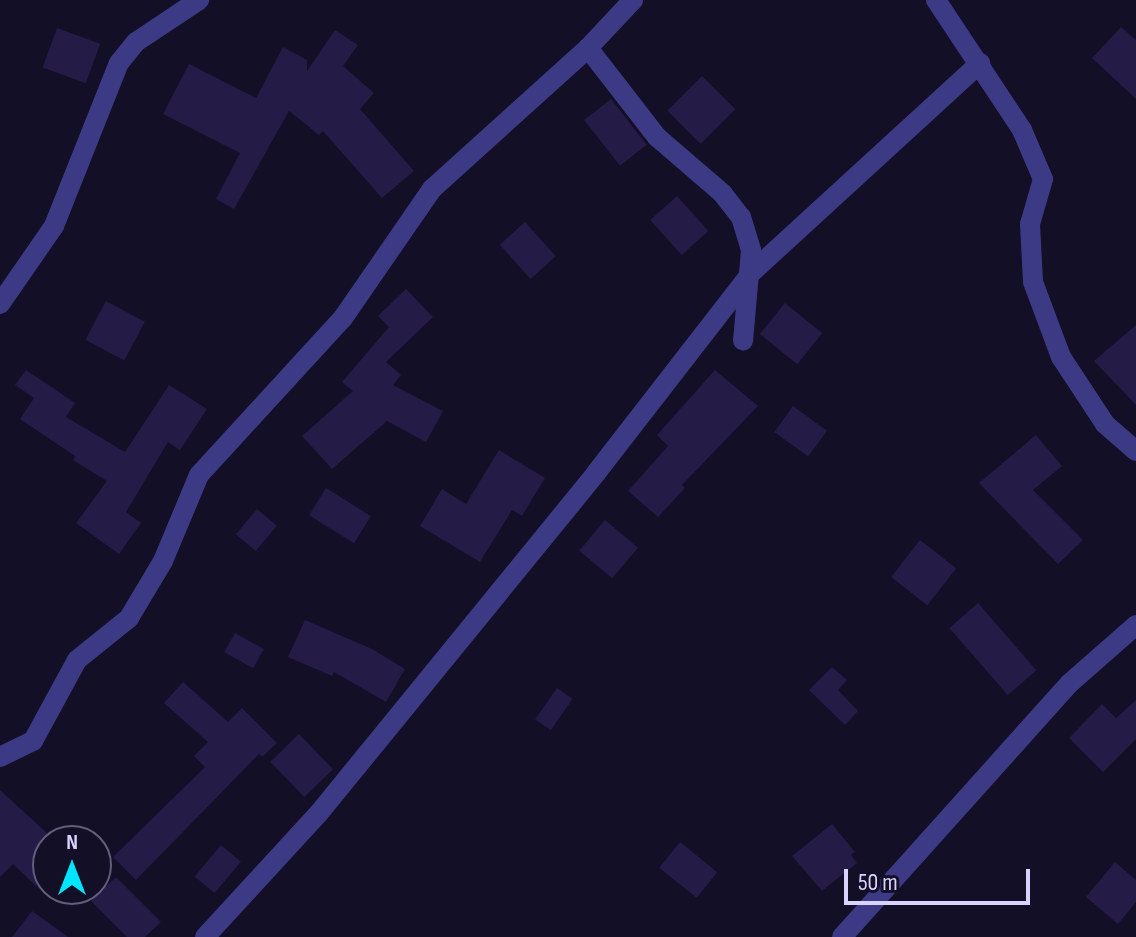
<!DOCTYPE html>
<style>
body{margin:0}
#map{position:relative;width:1136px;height:937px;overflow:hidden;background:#130f26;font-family:"Sofia Sans Condensed",sans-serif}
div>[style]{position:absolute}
.building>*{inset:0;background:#241b47;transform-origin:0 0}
.street>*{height:20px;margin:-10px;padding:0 10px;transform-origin:10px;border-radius:10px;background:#3d3a85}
span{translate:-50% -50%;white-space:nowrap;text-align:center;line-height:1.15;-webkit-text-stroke:7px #130f26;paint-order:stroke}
.north{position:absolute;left:32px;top:825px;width:80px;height:80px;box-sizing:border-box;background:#130f26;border:2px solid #625e7d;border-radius:50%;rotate:0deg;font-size:22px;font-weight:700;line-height:32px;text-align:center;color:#d9d4ff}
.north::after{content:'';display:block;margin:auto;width:28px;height:36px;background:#00e5ff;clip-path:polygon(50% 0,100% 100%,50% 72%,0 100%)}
.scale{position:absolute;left:844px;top:869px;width:186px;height:36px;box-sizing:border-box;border:4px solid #d9d4ff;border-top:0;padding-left:10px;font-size:24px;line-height:28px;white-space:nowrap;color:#d9d4ff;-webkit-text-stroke:6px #130f26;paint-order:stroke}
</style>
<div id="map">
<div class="building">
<div style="clip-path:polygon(1121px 27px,1136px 40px,1136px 99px,1092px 58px)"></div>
<div style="left:57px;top:28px;width:46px;height:42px;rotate:20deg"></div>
<div style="clip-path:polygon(335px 30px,358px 45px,343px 66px,374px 93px,360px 109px,414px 171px,382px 198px,323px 131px,319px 135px,289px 111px,234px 209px,216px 199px,240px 153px,163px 114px,189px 64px,256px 98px,283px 47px,307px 60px,307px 71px)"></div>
<div style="left:702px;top:76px;width:47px;height:49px;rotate:45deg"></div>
<div style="left:611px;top:99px;width:58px;height:34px;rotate:52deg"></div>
<div style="left:677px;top:196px;width:47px;height:36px;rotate:48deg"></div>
<div style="left:525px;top:222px;width:46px;height:34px;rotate:48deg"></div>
<div style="clip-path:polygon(406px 289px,433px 317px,386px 362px,401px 375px,393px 385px,443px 411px,426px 442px,387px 421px,332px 469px,302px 436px,353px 391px,342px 382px,389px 327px,378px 316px)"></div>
<div style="left:106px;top:301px;width:44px;height:44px;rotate:28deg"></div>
<div style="left:785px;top:303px;width:48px;height:40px;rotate:39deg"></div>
<div style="clip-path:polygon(1136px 325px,1136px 405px,1094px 361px)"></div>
<div style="clip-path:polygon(26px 370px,75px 403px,66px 417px,125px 452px,169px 385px,207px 409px,180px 450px,168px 442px,126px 512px,141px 523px,119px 554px,76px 523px,107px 481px,73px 460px,75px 456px,20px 419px,34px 398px,15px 385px)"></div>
<div style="clip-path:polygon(715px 370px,758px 406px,682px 485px,685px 488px,658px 517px,628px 491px,668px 446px,657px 435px)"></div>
<div style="left:793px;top:406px;width:42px;height:32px;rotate:36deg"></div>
<div style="clip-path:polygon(1036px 435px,1062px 466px,1033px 490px,1083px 540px,1058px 564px,979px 483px)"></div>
<div style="clip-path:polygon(499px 450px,545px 478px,522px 516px,512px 510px,480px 562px,420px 526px,442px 489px,466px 504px)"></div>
<div style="left:326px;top:488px;width:53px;height:32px;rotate:32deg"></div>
<div style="left:257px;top:509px;width:26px;height:33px;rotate:40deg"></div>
<div style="left:605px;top:520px;width:43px;height:40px;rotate:40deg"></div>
<div style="left:920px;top:540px;width:46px;height:47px;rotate:38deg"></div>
<div style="left:978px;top:603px;width:89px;height:38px;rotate:49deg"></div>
<div style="clip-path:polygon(305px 620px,372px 649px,405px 669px,386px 702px,334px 672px,332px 676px,288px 657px)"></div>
<div style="left:235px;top:633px;width:33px;height:22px;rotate:29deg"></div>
<div style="clip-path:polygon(832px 667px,847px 680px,838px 690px,858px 711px,845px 725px,809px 690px)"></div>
<div style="clip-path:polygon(183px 682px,228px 722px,242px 708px,277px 743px,262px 757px,259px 754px,136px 880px,113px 857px,205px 767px,194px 756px,208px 742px,164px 703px)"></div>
<div style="left:557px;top:688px;width:19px;height:38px;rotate:35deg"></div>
<div style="clip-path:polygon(1136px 700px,1136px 739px,1103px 772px,1069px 738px,1102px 704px,1116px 718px)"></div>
<div style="left:299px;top:734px;width:49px;height:40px;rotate:46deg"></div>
<div style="clip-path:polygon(0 790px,48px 834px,48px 873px,36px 886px,13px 864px,0 877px)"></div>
<div style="clip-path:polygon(832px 824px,855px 852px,851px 855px,857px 863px,822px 891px,792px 856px)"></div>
<div style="left:680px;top:842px;width:48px;height:33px;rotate:39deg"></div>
<div style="left:221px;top:845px;width:26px;height:41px;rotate:40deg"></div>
<div style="clip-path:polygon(1115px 862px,1136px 880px,1136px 902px,1118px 924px,1086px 897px)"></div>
<div style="clip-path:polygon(116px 877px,161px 922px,145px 937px,127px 937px,91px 901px)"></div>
<div style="clip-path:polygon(32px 911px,68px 937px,12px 937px)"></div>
</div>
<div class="street">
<div style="left:936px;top:0;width:156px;rotate:56.5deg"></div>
<div style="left:1022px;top:130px;width:53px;rotate:66.8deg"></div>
<div style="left:1043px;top:179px;width:47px;rotate:106.1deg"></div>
<div style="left:1030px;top:224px;width:58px;rotate:87deg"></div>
<div style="left:1033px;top:282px;width:80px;rotate:69.5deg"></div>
<div style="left:1061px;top:357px;width:80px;rotate:56.7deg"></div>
<div style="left:1105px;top:424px;width:41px;rotate:41.1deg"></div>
<div style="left:588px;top:48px;width:113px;rotate:52.2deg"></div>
<div style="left:657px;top:137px;width:86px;rotate:40.7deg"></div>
<div style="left:722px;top:193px;width:31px;rotate:52deg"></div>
<div style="left:741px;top:217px;width:34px;rotate:73deg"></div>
<div style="left:751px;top:250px;width:91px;rotate:95deg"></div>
<div style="left:0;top:304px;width:95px;rotate:-55.3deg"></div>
<div style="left:54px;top:226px;width:175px;rotate:-68.3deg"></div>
<div style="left:119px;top:63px;width:27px;rotate:-51deg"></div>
<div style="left:136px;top:42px;width:76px;rotate:-33.7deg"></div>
<div style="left:0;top:757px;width:37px;rotate:-26deg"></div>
<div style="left:33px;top:741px;width:92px;rotate:-61.5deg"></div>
<div style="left:77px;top:660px;width:67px;rotate:-38.9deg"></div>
<div style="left:129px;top:618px;width:66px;rotate:-59.2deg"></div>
<div style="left:163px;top:561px;width:93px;rotate:-67.3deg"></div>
<div style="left:199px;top:475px;width:213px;rotate:-47.5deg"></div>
<div style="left:343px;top:318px;width:157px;rotate:-55.4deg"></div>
<div style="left:432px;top:189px;width:210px;rotate:-42.1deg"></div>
<div style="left:588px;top:48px;width:66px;rotate:-46.8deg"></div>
<div style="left:205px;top:937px;width:168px;rotate:-47.4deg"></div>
<div style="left:319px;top:813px;width:439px;rotate:-50.8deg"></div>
<div style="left:596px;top:473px;width:253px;rotate:-52.2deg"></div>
<div style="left:751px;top:273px;width:311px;rotate:-42.5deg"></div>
<div style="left:842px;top:937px;width:341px;rotate:-48.1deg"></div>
<div style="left:1070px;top:683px;width:88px;rotate:-41.3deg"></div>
</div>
<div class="north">N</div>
<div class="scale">50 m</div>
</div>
